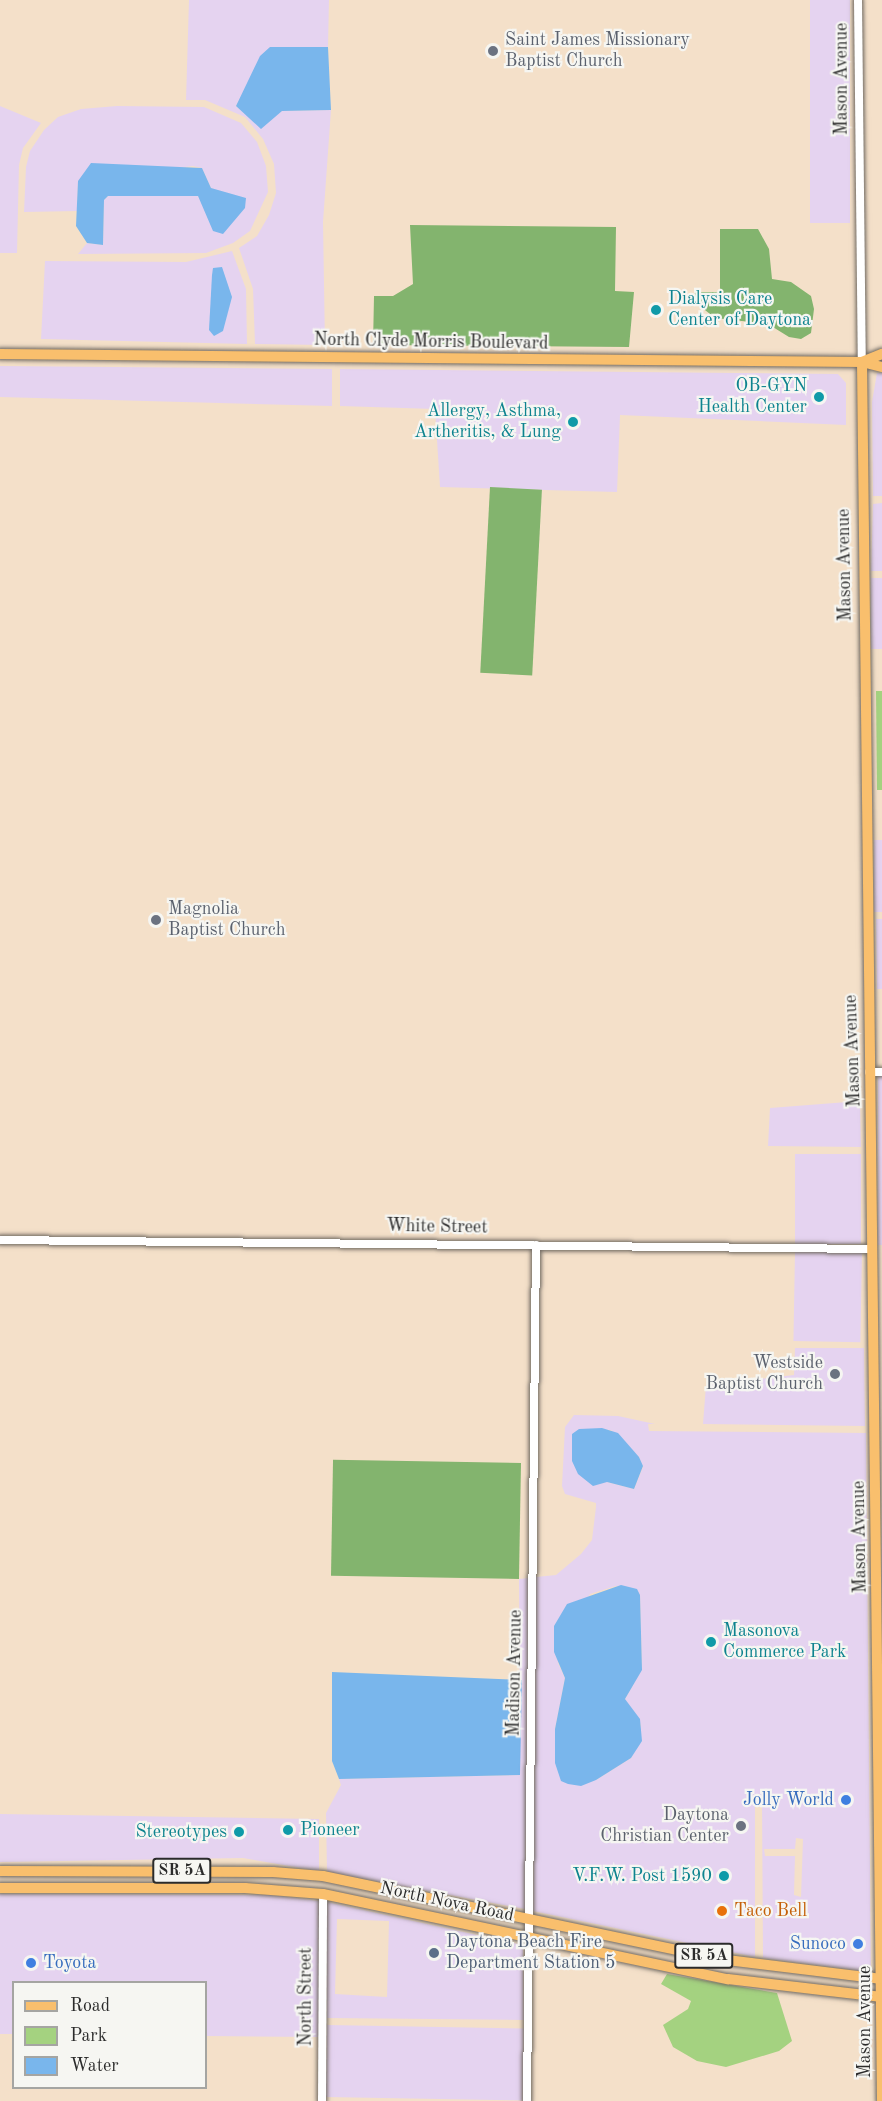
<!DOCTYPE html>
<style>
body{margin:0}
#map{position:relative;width:882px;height:2101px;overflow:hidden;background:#f4e0c9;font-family:"Old Standard TT",serif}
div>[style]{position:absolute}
.built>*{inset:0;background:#e5d3f0;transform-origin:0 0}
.green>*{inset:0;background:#a4d280}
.forest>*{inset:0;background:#83b46e;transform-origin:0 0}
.water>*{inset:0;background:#79b6ec}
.roads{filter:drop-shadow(0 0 2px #716a62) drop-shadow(0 0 2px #716a62)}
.minor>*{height:8px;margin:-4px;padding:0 4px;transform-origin:4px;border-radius:4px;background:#fff}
.major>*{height:10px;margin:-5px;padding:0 5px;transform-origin:5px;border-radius:5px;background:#f9bf6d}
.dots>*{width:16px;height:16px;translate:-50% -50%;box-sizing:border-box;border:3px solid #f6f6f2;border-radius:50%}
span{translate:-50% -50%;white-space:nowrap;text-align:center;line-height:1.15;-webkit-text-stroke:4.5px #f6f6f2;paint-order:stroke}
.shield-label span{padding:2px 4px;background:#f6f6f2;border:2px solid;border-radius:4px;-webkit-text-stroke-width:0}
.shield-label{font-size:16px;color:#2b2b2b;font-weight:700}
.worship-label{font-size:18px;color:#5b616d}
.left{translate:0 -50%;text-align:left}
.right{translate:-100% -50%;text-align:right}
.street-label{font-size:18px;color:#2b2b2b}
.culture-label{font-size:18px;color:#0d838f}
.shop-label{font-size:18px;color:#366cbe}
.food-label{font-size:18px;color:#c56008}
.service-label{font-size:18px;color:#4e5e75}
.legend{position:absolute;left:12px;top:1981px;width:195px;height:108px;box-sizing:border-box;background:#f6f6f2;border:2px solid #a5a5a2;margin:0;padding:8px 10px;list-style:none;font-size:18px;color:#2b2b2b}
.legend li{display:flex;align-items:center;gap:12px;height:30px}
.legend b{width:30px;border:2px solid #a5a5a2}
</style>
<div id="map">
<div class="built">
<div style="clip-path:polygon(189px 0,329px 0,328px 47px,270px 47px,236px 106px,256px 122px,282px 111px,331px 110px,323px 222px,325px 345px,255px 344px,253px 289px,239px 248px,257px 236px,269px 215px,276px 193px,274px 164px,263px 139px,245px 117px,205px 100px,186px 100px)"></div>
<div style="left:810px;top:0;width:40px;height:223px"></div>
<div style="clip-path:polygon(0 106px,41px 123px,23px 148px,19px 165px,17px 253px,0 253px)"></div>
<div style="clip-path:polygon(117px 106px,204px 107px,241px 123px,257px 142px,266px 166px,268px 192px,250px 231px,233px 243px,206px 253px,78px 254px,87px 243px,103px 245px,104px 200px,108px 196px,198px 196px,201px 201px,218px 192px,211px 188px,202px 168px,193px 166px,78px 181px,77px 211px,24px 212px,26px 167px,30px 151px,44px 130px,58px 117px,81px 109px)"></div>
<div style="clip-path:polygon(232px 251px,246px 289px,247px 344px,41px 339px,45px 261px,186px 262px)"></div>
<div style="clip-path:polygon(0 366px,332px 369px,332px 406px,0 397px)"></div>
<div style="clip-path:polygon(340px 369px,838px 374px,846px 383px,846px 425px,620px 415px,617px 492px,440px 487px,435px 409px,340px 406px)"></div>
<div style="clip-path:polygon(877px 373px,882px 373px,882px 496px,873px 496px,872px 402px)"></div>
<div style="clip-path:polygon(882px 503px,882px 571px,871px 571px,873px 504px)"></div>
<div style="left:871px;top:578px;width:11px;height:71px"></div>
<div style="left:874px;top:840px;width:8px;height:72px"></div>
<div style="clip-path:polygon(876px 919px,882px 919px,882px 989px,877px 989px)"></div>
<div style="left:878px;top:1076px;width:4px;height:169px"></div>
<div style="clip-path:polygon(860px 1101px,861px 1147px,768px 1146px,770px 1108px)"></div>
<div style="left:795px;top:1154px;width:66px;height:90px"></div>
<div style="left:795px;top:1251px;width:67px;height:90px;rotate:1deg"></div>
<div style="clip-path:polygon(795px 1348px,864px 1348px,865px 1426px,703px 1424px,706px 1385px,794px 1375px)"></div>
<div style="clip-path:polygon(evenodd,574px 1415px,618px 1416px,655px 1424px,648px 1424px,649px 1431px,866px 1433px,871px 1972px,763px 1958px,762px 1800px,755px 1800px,755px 1957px,533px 1911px,536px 1577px,556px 1575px,581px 1554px,592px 1540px,596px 1507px,596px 1503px,565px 1494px,562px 1486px,565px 1427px,574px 1415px,579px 1429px,611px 1430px,639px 1457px,643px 1467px,634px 1489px,607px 1482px,579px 1429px,574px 1415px,616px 1586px,640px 1595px,642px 1669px,625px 1699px,641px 1725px,631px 1758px,596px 1780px,555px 1763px,555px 1729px,565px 1678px,558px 1663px,590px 1594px,616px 1586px,574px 1415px,796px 1838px,803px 1839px,801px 1897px,794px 1895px,795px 1856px,765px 1856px,764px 1849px,795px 1849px,796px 1838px)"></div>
<div style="clip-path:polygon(529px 1578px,525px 1909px,327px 1872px,326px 1813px,341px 1785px,339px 1779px,520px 1775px,519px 1579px)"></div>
<div style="clip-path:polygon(0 1814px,319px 1819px,319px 1871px,243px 1858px,0 1862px)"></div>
<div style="clip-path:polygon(0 1894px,270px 1895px,319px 1901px,319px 2037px,206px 2036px,206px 1982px,14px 1982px,13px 2034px,0 2034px)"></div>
<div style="clip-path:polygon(evenodd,327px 1902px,523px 1945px,524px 2020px,327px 2018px,327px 1902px,337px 1919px,389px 1921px,387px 1997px,335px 1994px,337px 1919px)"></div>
<div style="left:327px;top:2025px;width:197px;height:72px;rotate:1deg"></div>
</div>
<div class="green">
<div style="clip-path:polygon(876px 691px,882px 691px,882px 790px,877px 790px)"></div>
<div style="clip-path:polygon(667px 1974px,777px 1993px,792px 2041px,779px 2051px,726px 2067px,697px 2061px,673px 2047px,663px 2025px,688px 2009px,691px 2001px,661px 1984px)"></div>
</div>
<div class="forest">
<div style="clip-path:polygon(410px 225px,616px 227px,615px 291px,634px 292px,629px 347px,373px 345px,374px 296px,393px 296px,413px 284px)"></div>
<div style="clip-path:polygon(720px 229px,758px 229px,769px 249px,772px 279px,791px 282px,811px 296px,814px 309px,811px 333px,801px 339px,789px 337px,768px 324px,715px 318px,695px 302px,695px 292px,720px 292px)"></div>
<div style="left:490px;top:487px;width:52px;height:186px;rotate:3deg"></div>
<div style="left:521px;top:1463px;width:116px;height:188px;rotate:91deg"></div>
</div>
<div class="water">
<div style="clip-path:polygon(270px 47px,328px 47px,331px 110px,282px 111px,261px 129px,236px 106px,260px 56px)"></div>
<div style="clip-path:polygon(91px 163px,202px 168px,211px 188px,246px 198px,245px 208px,223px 234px,213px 231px,198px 196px,108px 196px,104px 200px,103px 245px,87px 243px,76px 226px,78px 181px)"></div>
<div style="clip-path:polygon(222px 267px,232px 297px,223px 331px,214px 336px,209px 330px,212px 275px,213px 268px)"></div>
<div style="clip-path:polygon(602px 1428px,618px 1433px,639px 1457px,643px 1466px,634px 1489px,607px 1482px,593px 1486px,578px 1474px,572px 1461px,572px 1434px,579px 1429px)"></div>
<div style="clip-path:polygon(621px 1585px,637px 1589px,640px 1595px,642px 1670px,625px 1699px,640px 1719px,642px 1741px,631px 1758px,596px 1780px,581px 1786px,568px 1784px,561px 1781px,555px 1763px,555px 1729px,565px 1678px,554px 1652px,554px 1626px,567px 1604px)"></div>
<div style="clip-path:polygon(332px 1672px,522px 1680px,520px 1775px,339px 1779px,332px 1761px)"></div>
</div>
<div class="roads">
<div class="minor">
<div style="left:858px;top:0;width:362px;rotate:89.4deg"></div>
<div style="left:869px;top:1072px;width:13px"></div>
<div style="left:0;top:1240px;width:873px;rotate:0.59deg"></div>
<div style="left:322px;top:2101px;width:207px;rotate:-89.7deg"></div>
<div style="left:527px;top:2101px;width:856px;rotate:-89.4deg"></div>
</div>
<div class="major">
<div style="left:0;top:354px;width:862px;rotate:0.53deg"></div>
<div style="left:862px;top:362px;width:21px;rotate:14deg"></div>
<div style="left:862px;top:362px;width:1739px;rotate:89.34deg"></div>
<div style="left:862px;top:362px;width:22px;rotate:-22deg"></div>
<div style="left:0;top:1871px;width:273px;rotate:0.2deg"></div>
<div style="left:273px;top:1872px;width:50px;rotate:4.6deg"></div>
<div style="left:323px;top:1876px;width:405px;rotate:11.8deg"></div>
<div style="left:719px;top:1959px;width:164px;rotate:7deg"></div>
<div style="left:0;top:1888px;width:245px"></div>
<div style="left:245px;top:1888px;width:78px;rotate:4.4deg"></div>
<div style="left:323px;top:1894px;width:414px;rotate:11.9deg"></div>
<div style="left:728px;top:1979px;width:155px;rotate:6.7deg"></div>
</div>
</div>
<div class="dots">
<div style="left:493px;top:51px;background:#6b7280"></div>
<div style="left:656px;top:310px;background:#0f9aa8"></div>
<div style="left:819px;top:397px;background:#0f9aa8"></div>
<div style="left:573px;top:422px;background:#0f9aa8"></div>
<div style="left:156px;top:920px;background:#6b7280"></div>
<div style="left:835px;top:1374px;background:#6b7280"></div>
<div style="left:711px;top:1642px;background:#0f9aa8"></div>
<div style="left:846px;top:1800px;background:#3f7fe0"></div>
<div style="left:741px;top:1826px;background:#6b7280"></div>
<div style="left:288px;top:1830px;background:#0f9aa8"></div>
<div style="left:239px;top:1832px;background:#0f9aa8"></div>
<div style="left:724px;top:1876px;background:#0f9aa8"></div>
<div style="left:722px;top:1911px;background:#e8710a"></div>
<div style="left:858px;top:1944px;background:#3f7fe0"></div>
<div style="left:434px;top:1953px;background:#5c6f8a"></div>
<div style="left:31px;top:1963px;background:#3f7fe0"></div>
</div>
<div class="shield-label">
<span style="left:182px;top:1871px">SR 5A</span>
<span style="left:704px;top:1956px">SR 5A</span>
</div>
<div class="worship-label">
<span class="left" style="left:505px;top:51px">Saint James Missionary<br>Baptist Church</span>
<span class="left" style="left:168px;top:920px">Magnolia<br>Baptist Church</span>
<span class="right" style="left:823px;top:1374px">Westside<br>Baptist Church</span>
<span class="right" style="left:729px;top:1826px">Daytona<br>Christian Center</span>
</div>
<div class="street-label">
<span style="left:842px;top:79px;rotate:-90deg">Mason Avenue</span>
<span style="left:431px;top:342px;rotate:1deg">North Clyde Morris Boulevard</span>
<span style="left:845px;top:565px;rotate:-91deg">Mason Avenue</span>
<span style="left:853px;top:1051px;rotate:-92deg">Mason Avenue</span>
<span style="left:437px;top:1227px;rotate:1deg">White Street</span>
<span style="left:860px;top:1537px;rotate:-91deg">Mason Avenue</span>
<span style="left:515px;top:1673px;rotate:-89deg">Madison Avenue</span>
<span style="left:447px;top:1902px;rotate:12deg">North Nova Road</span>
<span style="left:306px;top:1997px;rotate:-90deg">North Street</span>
<span style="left:865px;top:2022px;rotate:-90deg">Mason Avenue</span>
</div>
<div class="culture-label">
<span class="left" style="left:668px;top:310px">Dialysis Care<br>Center of Daytona</span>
<span class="right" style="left:807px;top:397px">OB-GYN<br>Health Center</span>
<span class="right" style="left:561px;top:422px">Allergy, Asthma,<br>Artheritis, &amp; Lung</span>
<span class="left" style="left:723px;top:1642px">Masonova<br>Commerce Park</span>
<span class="left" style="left:300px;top:1830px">Pioneer</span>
<span class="right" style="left:227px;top:1832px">Stereotypes</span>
<span class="right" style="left:712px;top:1876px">V.F.W. Post 1590</span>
</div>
<div class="shop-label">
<span class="right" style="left:834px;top:1800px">Jolly World</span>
<span class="right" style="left:846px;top:1944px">Sunoco</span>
<span class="left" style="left:43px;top:1963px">Toyota</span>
</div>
<div class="food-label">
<span class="left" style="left:734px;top:1911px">Taco Bell</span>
</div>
<div class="service-label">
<span class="left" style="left:446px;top:1953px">Daytona Beach Fire<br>Department Station 5</span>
</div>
<ul class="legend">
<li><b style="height:8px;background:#f9bf6d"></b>Road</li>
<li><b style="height:16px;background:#a4d280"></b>Park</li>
<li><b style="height:16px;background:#79b6ec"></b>Water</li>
</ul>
</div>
